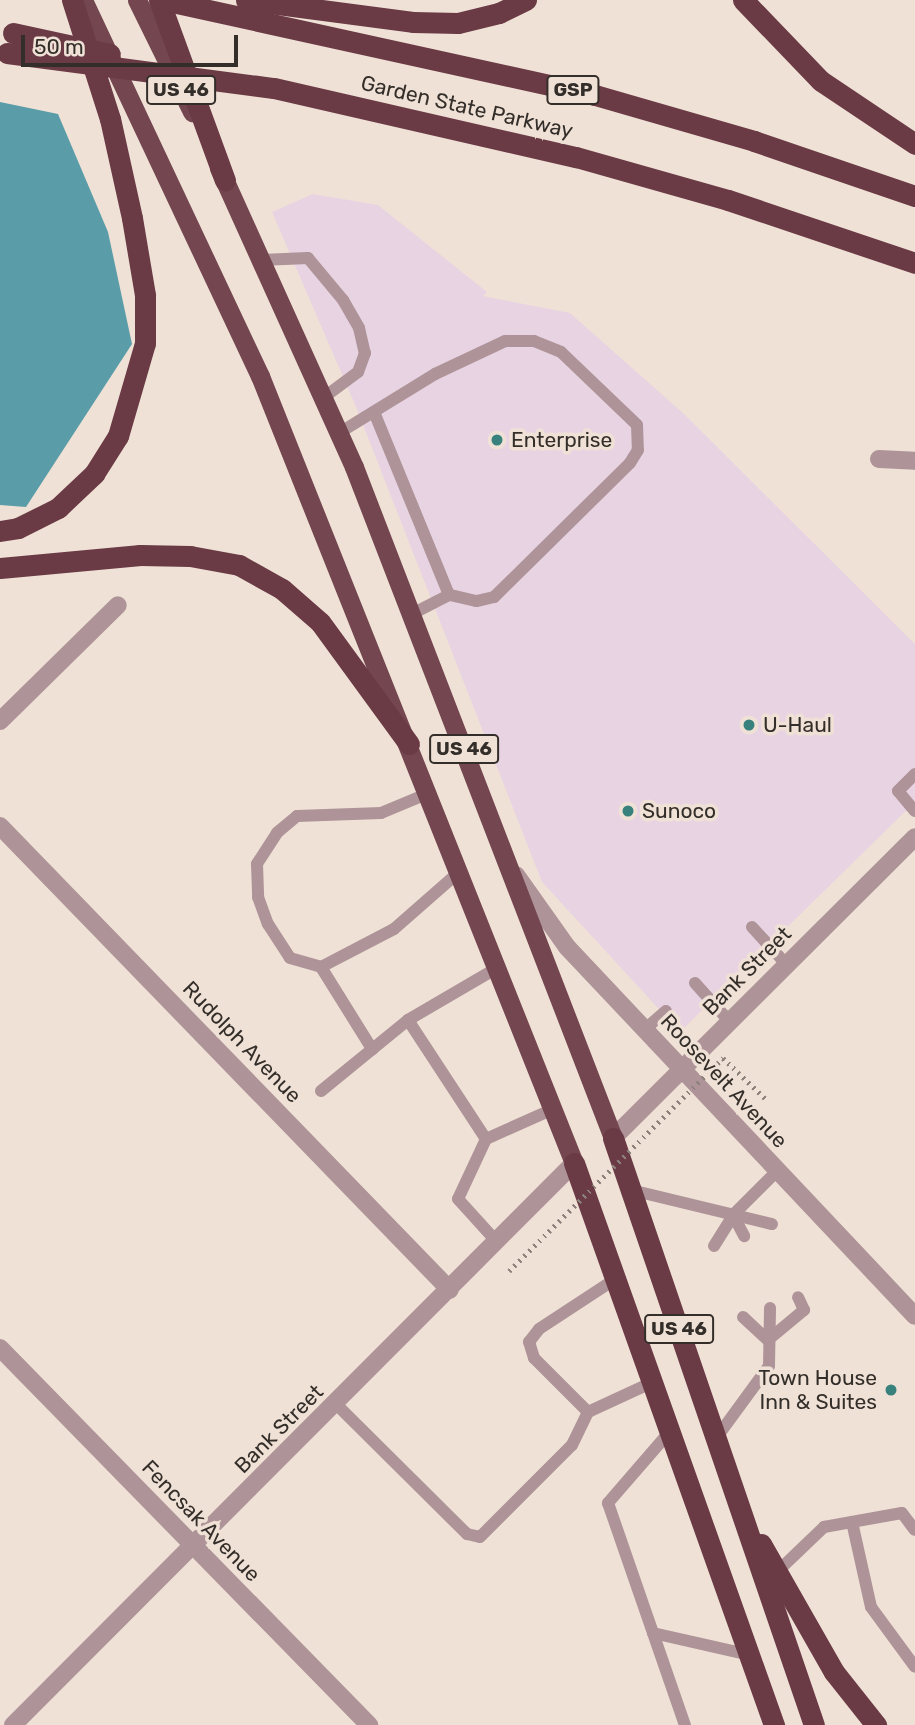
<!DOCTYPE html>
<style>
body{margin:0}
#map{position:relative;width:915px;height:1725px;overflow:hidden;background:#f0e1d6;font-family:Rubik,sans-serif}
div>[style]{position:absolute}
.commercial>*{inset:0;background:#e8d3e2}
.water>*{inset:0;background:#5a9ca8}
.service>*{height:12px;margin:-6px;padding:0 6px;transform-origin:6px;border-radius:6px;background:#ae9498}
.minor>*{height:18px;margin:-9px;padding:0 9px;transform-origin:9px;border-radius:9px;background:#ae9498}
.trunk>*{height:19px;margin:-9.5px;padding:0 9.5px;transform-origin:9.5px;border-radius:9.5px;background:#744650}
.motorway>*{height:21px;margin:-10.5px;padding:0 10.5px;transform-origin:10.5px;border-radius:10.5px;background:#6a3a45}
.path-bridge>*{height:4.5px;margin-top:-2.25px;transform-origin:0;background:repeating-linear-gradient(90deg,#8c827b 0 2px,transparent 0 7px)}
.motorway-bridge>*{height:21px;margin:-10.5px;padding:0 10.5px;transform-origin:10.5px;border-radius:10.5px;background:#6a3a45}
.dots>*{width:19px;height:19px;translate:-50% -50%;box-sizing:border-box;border:4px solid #f0e1d6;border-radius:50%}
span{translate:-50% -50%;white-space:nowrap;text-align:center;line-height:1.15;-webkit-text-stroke:7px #f0e1d6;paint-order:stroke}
.shield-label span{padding:2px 5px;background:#f0e1d6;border:2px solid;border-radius:5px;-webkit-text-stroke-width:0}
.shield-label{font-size:19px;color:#332e29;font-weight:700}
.street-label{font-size:21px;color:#332e29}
.poi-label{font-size:21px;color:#332e29}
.left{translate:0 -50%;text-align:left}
.right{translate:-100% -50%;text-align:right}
.scale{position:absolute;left:21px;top:35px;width:217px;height:32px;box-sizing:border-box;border:4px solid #332e29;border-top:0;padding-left:9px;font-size:21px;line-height:24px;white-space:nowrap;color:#332e29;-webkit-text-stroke:5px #f0e1d6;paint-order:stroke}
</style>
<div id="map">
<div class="commercial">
<div style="clip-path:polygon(313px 194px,378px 205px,487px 292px,483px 296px,570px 313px,684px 414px,915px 644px,915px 802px,680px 1032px,542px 882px,356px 407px,272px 212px)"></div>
</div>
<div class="water">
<div style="clip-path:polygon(0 102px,58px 114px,108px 232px,132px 344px,26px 507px,0 505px)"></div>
</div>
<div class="service">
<div style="left:261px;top:260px;width:47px;rotate:-2.4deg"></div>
<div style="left:308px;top:258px;width:55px;rotate:50.2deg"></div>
<div style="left:343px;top:300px;width:32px;rotate:60deg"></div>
<div style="left:359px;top:328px;width:26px;rotate:77deg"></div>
<div style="left:365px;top:353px;width:20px;rotate:110deg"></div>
<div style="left:358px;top:372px;width:44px;rotate:143.4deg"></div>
<div style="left:374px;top:412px;width:198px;rotate:67.7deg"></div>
<div style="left:339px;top:433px;width:113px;rotate:-31.6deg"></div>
<div style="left:435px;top:374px;width:77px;rotate:-25.2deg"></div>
<div style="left:505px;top:341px;width:29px"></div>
<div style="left:534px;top:341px;width:29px;rotate:22deg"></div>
<div style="left:561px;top:352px;width:105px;rotate:43.8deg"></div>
<div style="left:637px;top:425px;width:25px;rotate:88deg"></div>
<div style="left:638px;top:450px;width:15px;rotate:122deg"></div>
<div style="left:630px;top:463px;width:191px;rotate:135.4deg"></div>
<div style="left:494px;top:597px;width:18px;rotate:167deg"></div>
<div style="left:476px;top:601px;width:28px;rotate:-167deg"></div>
<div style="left:449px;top:595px;width:42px;rotate:152.8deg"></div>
<div style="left:915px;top:774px;width:24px;rotate:135deg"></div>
<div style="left:898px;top:791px;width:26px;rotate:50deg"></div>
<div style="left:429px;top:793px;width:52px;rotate:157.4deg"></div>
<div style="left:381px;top:813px;width:84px;rotate:178deg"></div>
<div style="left:297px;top:816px;width:26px;rotate:140deg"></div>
<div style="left:277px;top:833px;width:37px;rotate:123deg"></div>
<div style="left:257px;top:864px;width:33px;rotate:88deg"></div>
<div style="left:258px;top:897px;width:29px;rotate:70deg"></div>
<div style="left:268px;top:924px;width:40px;rotate:57.1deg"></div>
<div style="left:290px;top:958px;width:32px;rotate:16deg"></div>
<div style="left:321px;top:967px;width:82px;rotate:-27.5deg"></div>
<div style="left:394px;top:929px;width:88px;rotate:-41.3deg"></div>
<div style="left:752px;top:927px;width:50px;rotate:47.4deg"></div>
<div style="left:321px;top:967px;width:97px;rotate:58.1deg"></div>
<div style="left:695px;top:983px;width:51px;rotate:48.2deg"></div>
<div style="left:408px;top:1020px;width:103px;rotate:-30.3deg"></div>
<div style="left:644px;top:1030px;width:29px;rotate:-41deg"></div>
<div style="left:321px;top:1091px;width:112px;rotate:-39.2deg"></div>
<div style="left:408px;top:1020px;width:142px;rotate:56.8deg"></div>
<div style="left:486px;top:1139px;width:66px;rotate:115deg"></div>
<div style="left:458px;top:1199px;width:58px;rotate:47.8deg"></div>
<div style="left:486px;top:1139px;width:73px;rotate:-24.1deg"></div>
<div style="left:631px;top:1190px;width:145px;rotate:13.6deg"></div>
<div style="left:733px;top:1215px;width:24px;rotate:62deg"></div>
<div style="left:714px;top:1246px;width:36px;rotate:-58deg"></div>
<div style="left:733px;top:1215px;width:62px;rotate:-45deg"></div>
<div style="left:743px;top:1317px;width:34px;rotate:43deg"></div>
<div style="left:768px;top:1340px;width:47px;rotate:-39.8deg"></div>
<div style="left:804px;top:1310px;width:14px;rotate:-115deg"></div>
<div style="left:336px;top:1404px;width:185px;rotate:44.8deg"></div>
<div style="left:467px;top:1534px;width:13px;rotate:13deg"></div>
<div style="left:480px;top:1537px;width:130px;rotate:-45deg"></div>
<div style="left:572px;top:1445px;width:37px;rotate:-64deg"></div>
<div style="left:588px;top:1412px;width:74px;rotate:-24.8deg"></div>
<div style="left:588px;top:1412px;width:76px;rotate:-135deg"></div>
<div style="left:534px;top:1358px;width:17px;rotate:-107deg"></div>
<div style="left:529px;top:1342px;width:16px;rotate:-52deg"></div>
<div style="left:539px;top:1329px;width:93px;rotate:-33.2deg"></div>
<div style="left:672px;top:1429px;width:98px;rotate:130.9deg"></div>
<div style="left:608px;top:1503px;width:235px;rotate:70.9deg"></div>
<div style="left:717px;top:1437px;width:88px;rotate:-53.8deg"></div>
<div style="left:769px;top:1366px;width:58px;rotate:-89deg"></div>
<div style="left:852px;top:1522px;width:87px;rotate:77.4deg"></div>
<div style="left:871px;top:1607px;width:74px;rotate:53.7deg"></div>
<div style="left:778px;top:1571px;width:64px;rotate:-43.7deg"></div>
<div style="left:824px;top:1527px;width:79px;rotate:-10.2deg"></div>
<div style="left:902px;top:1513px;width:21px;rotate:53deg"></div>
<div style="left:653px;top:1633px;width:99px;rotate:12.8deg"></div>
</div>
<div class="minor">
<div style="left:879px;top:459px;width:36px;rotate:3deg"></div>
<div style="left:0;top:721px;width:165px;rotate:-44.5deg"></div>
<div style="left:0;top:826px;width:646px;rotate:45.88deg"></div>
<div style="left:516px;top:875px;width:88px;rotate:54.7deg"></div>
<div style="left:567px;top:947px;width:507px;rotate:46.68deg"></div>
<div style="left:613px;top:1138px;width:426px;rotate:-44.9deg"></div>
<div style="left:0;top:1348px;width:528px;rotate:45.61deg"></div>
<div style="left:13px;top:1725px;width:794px;rotate:-45.05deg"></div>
</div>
<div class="trunk">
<div style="left:83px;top:0;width:416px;rotate:64.8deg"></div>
<div style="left:260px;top:376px;width:847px;rotate:68.25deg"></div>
<div style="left:137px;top:0;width:125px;rotate:63.8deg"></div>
<div style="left:219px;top:168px;width:328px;rotate:65.7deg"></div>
<div style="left:354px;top:467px;width:719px;rotate:68.89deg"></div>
</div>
<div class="motorway">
<div style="left:159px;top:0;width:192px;rotate:69.9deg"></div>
<div style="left:163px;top:0;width:442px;rotate:12.4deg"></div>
<div style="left:595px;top:95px;width:166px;rotate:16.1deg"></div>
<div style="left:754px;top:141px;width:170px;rotate:18.9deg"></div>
<div style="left:246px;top:0;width:168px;rotate:7.5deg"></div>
<div style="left:413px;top:22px;width:45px;rotate:1.3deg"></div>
<div style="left:458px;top:23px;width:42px;rotate:-13.7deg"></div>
<div style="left:499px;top:13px;width:30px;rotate:-26deg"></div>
<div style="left:743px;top:0;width:112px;rotate:46.1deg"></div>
<div style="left:821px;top:81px;width:113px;rotate:33.8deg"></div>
<div style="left:274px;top:88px;width:310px;rotate:12.9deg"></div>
<div style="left:576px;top:157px;width:158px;rotate:15.8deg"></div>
<div style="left:728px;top:200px;width:197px;rotate:18.6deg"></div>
<div style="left:0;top:531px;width:18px;rotate:-9deg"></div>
<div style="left:18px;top:528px;width:45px;rotate:-26.6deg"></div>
<div style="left:58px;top:508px;width:50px;rotate:-43.4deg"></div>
<div style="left:94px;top:474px;width:45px;rotate:-57.7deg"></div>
<div style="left:118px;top:436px;width:97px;rotate:-73.8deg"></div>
<div style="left:145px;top:343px;width:48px;rotate:-90deg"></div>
<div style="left:145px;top:295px;width:78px;rotate:-99.6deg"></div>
<div style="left:132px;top:218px;width:101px;rotate:-102.5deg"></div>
<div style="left:110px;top:119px;width:125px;rotate:-107.7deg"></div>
<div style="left:0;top:568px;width:141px;rotate:-5.3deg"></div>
<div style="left:140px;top:555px;width:50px;rotate:1.1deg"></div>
<div style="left:190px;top:556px;width:50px;rotate:10.4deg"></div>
<div style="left:239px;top:565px;width:49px;rotate:29.2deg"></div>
<div style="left:282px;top:589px;width:50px;rotate:41deg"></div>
<div style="left:320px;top:622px;width:151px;rotate:53.9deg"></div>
<div style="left:613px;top:1138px;width:620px;rotate:71.1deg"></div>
<div style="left:574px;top:1163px;width:597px;rotate:70.41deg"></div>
<div style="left:761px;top:1544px;width:147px;rotate:60.3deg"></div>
<div style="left:834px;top:1672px;width:68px;rotate:51.6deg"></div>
</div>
<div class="path-bridge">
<div style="left:509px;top:1271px;width:302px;rotate:-44.9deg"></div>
<div style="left:723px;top:1058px;width:61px;rotate:43.7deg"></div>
</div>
<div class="motorway-bridge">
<div style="left:13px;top:33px;width:99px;rotate:12.2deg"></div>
<div style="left:7px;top:53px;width:269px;rotate:7.5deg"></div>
</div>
<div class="dots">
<div style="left:497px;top:440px;background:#39817d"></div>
<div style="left:749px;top:725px;background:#39817d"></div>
<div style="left:628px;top:811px;background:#39817d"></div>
<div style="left:891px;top:1390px;background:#39817d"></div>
</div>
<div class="shield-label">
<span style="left:181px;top:90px">US 46</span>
<span style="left:573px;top:90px">GSP</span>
<span style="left:464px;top:749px">US 46</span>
<span style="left:679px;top:1329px">US 46</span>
</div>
<div class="street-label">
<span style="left:467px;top:107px;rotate:13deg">Garden State Parkway</span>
<span style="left:747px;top:971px;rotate:-45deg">Bank Street</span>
<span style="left:242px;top:1042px;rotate:46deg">Rudolph Avenue</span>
<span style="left:724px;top:1081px;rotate:47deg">Roosevelt Avenue</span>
<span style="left:279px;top:1429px;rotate:-45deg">Bank Street</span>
<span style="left:201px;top:1521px;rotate:46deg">Fencsak Avenue</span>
</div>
<div class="poi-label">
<span class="left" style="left:511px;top:440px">Enterprise</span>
<span class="left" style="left:763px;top:725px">U-Haul</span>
<span class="left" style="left:642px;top:811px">Sunoco</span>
<span class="right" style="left:877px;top:1390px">Town House<br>Inn &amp; Suites</span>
</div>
<div class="scale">50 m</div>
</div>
